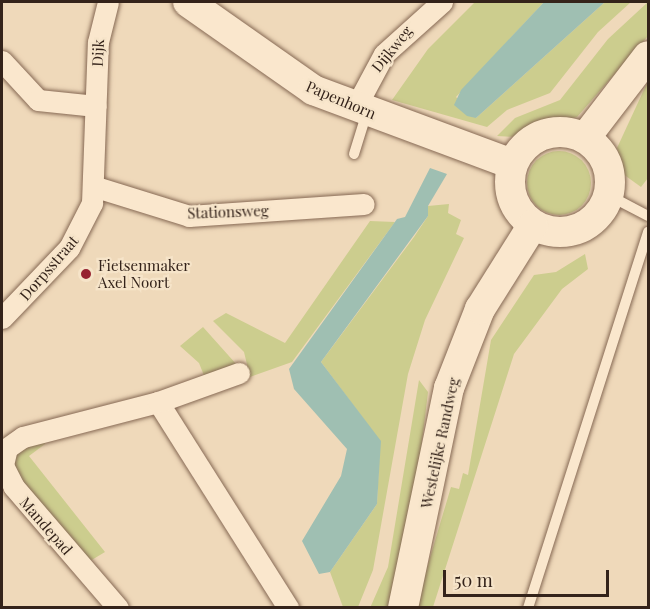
<!DOCTYPE html>
<style>
body{margin:0}
#map{position:relative;width:650px;height:609px;overflow:hidden;background:#efd9ba;font-family:"Playfair Display",serif}
div>[style]{position:absolute}
.green>*{inset:0;background:#cccd8e}
.round{border-radius:50%}
.water>*{inset:0;background:#9fbfb2}
.roads{filter:drop-shadow(0 0 2px #866954) drop-shadow(0 0 2px #866954)}
.lane>*{height:10px;margin:-5px;padding:0 5px;transform-origin:5px;border-radius:5px;background:#fae7cd}
.street>*{height:21px;margin:-10.5px;padding:0 10.5px;transform-origin:10.5px;border-radius:10.5px;background:#fae7cd}
.secondary>*{height:30px;margin:-15px;padding:0 15px;transform-origin:15px;border-radius:15px;background:#fae7cd}
.secondary>.ring{margin:-15px;padding:0;box-sizing:content-box;background:none;border:30px solid #fae7cd;border-radius:50%}
.dots>*{width:16px;height:16px;translate:-50% -50%;box-sizing:border-box;border:3px solid #f6e4c9;border-radius:50%}
span{translate:-50% -50%;white-space:nowrap;text-align:center;line-height:1.15;-webkit-text-stroke:4.5px #f6e4c9;paint-order:stroke}
.street-label{font-size:15px;color:#34231a}
.poi-label{font-size:15px;color:#34231a}
.left{translate:0 -50%;text-align:left}
.frame{position:absolute;inset:0;border:3px solid #34231a;pointer-events:none}
.scale{position:absolute;left:443px;top:570px;width:166px;height:27px;box-sizing:border-box;border:3px solid #34231a;border-top:0;padding-left:8px;font-size:18px;line-height:21px;white-space:nowrap;color:#34231a;-webkit-text-stroke:4px #f6e4c9;paint-order:stroke}
</style>
<div id="map">
<div class="green">
<div style="clip-path:polygon(475px 2px,544px 2px,456px 97px,476px 118px,605px 2px,631px 2px,598px 32px,550px 93px,507px 110px,487px 127px,392px 100px,428px 49px)"></div>
<div style="clip-path:polygon(648px 2px,648px 36px,577px 117px,517px 137px,497px 136px,515px 118px,560px 100px,608px 39px)"></div>
<div style="clip-path:polygon(648px 81px,648px 178px,641px 187px,623px 174px,617px 148px)"></div>
<div class="round" style="left:527px;top:151px;width:64px;height:64px"></div>
<div style="clip-path:polygon(449px 204px,448px 213px,461px 220px,456px 234px,464px 238px,425px 320px,408px 374px,373px 570px,358px 607px,343px 607px,330px 572px,377px 504px,380px 441px,321px 362px,414px 237px,428px 216px,428px 206px)"></div>
<div style="clip-path:polygon(370px 221px,395px 222px,292px 362px,250px 377px,244px 352px,213px 321px,226px 313px,285px 343px)"></div>
<div style="clip-path:polygon(585px 254px,588px 269px,562px 289px,514px 354px,433px 607px,415px 608px,451px 487px,459px 489px,463px 473px,468px 475px,491px 340px,534px 275px,556px 272px)"></div>
<div style="clip-path:polygon(203px 327px,237px 365px,205px 378px,199px 363px,180px 346px)"></div>
<div style="clip-path:polygon(419px 380px,428px 392px,413px 518px,390px 607px,370px 608px,388px 567px)"></div>
<div style="clip-path:polygon(44px 439px,45px 444px,29px 456px,105px 552px,90px 561px,24px 485px,13px 463px,19px 449px)"></div>
</div>
<div class="water">
<div style="clip-path:polygon(544px 2px,605px 2px,476px 118px,467px 116px,454px 105px,461px 90px)"></div>
<div style="clip-path:polygon(430px 168px,447px 174px,428px 206px,428px 216px,321px 362px,381px 441px,377px 504px,330px 572px,319px 574px,302px 541px,341px 476px,347px 449px,294px 389px,289px 369px,397px 219px,405px 217px)"></div>
</div>
<div class="roads">
<div class="lane">
<div style="left:354px;top:154px;width:44px;rotate:-72.8deg"></div>
<div style="left:608px;top:195px;width:45px;rotate:27.7deg"></div>
<div style="left:528px;top:608px;width:395px;rotate:-72.3deg"></div>
</div>
<div class="street">
<div style="left:2px;top:61px;width:53px;rotate:47.3deg"></div>
<div style="left:38px;top:100px;width:58px;rotate:5.9deg"></div>
<div style="left:355px;top:108px;width:61px;rotate:-61.8deg"></div>
<div style="left:384px;top:54px;width:78px;rotate:-41.9deg"></div>
<div style="left:96px;top:187px;width:97px;rotate:17.3deg"></div>
<div style="left:189px;top:216px;width:175px;rotate:-3.9deg"></div>
<div style="left:2px;top:318px;width:97px;rotate:-46.3deg"></div>
<div style="left:69px;top:248px;width:51px;rotate:-62.9deg"></div>
<div style="left:92px;top:203px;width:161px;rotate:-87.9deg"></div>
<div style="left:98px;top:42px;width:41px;rotate:-76deg"></div>
<div style="left:158px;top:402px;width:244px;rotate:57.7deg"></div>
<div style="left:118px;top:608px;width:160px;rotate:-130.7deg"></div>
<div style="left:14px;top:487px;width:25px;rotate:-117deg"></div>
<div style="left:3px;top:465px;width:17px;rotate:-77deg"></div>
<div style="left:7px;top:448px;width:19px;rotate:-35deg"></div>
<div style="left:23px;top:437px;width:139px;rotate:-14.5deg"></div>
<div style="left:158px;top:402px;width:86px;rotate:-19.7deg"></div>
</div>
<div class="secondary">
<div style="left:188px;top:2px;width:153px;rotate:35.1deg"></div>
<div style="left:313px;top:90px;width:212px;rotate:20.4deg"></div>
<div class="ring" style="left:510px;top:132px;width:70px;height:70px"></div>
<div style="left:585px;top:138px;width:103px;rotate:-52.5deg"></div>
<div style="left:403px;top:608px;width:225px;rotate:-78.2deg"></div>
<div style="left:449px;top:388px;width:85px;rotate:-68.6deg"></div>
<div style="left:480px;top:309px;width:99px;rotate:-57.8deg"></div>
</div>
</div>
<div class="dots">
<div style="left:86px;top:274px;background:#972230"></div>
</div>
<div class="street-label">
<span style="left:392px;top:49px;rotate:-51deg">Dijkweg</span>
<span style="left:98px;top:53px;rotate:-87deg">Dijk</span>
<span style="left:341px;top:100px;rotate:23deg">Papenhorn</span>
<span style="left:228px;top:212px;rotate:-2deg">Stationsweg</span>
<span style="left:49px;top:268px;rotate:-49deg">Dorpsstraat</span>
<span style="left:440px;top:443px;rotate:-78deg">Westelijke Randweg</span>
<span style="left:46px;top:526px;rotate:49deg">Mandepad</span>
</div>
<div class="poi-label">
<span class="left" style="left:98px;top:274px">Fietsenmaker<br>Axel Noort</span>
</div>
<div class="frame"></div>
<div class="scale">50 m</div>
</div>
